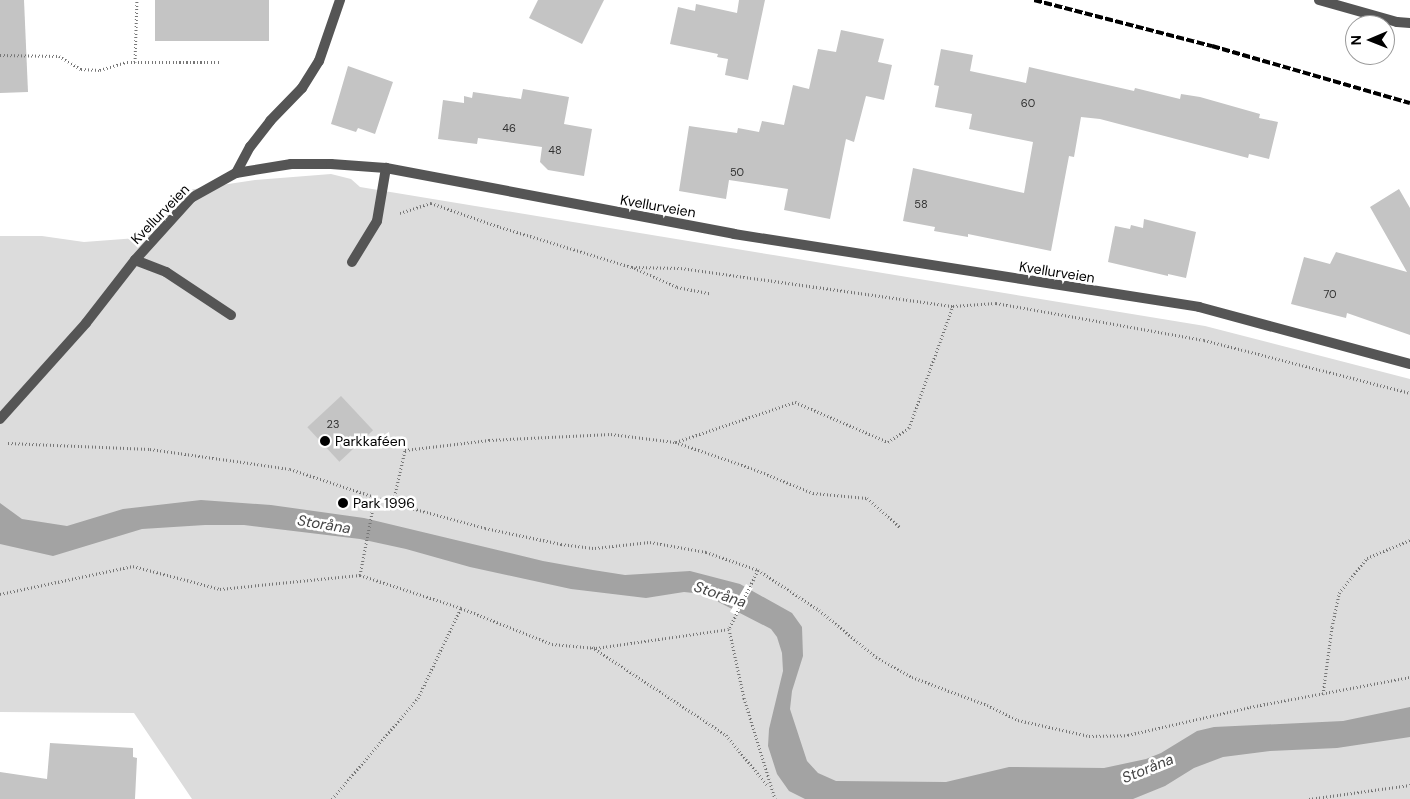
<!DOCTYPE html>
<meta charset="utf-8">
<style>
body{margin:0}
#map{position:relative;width:1410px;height:799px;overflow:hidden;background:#fff;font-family:"DM Sans",sans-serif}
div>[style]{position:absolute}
.green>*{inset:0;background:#dcdcdc}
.water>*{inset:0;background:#a3a3a3}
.pier>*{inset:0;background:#fff;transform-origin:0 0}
.building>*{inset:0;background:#c4c4c4;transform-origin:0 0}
.path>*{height:3px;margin-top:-1.5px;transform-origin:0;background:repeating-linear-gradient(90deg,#777 0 1px,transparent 0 3.5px)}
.service>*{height:10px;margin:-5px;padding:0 5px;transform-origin:5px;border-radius:5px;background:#555}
.minor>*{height:10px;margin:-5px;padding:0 5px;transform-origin:5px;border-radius:5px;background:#555}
.rail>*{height:4px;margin-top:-2px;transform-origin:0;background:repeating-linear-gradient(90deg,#000 0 8px,transparent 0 10.5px)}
.dots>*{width:14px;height:14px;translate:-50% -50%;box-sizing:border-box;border:2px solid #fff;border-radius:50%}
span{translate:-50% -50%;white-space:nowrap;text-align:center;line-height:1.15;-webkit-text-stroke:5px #fff;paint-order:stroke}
.number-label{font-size:11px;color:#313131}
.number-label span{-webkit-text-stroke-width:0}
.street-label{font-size:14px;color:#000}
.poi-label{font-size:14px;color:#000}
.left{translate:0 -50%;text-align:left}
.water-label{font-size:15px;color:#444;font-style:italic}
.north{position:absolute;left:1345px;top:15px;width:50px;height:50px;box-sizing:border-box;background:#fff;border:1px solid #999;border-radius:50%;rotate:269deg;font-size:14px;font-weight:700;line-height:20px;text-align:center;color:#000}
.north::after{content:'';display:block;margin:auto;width:18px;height:22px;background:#000;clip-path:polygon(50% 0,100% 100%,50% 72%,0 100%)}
</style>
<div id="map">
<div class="green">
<div style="clip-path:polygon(331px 174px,351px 179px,360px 187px,1205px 326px,1410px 379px,1410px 799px,192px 799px,134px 713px,0 712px,0 236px,42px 236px,84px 242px,137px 238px,175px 192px,255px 180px)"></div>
</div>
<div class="water">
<div style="clip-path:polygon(201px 500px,271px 505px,364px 518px,543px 561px,593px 570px,625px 575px,690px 571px,740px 584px,792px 613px,802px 627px,803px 656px,792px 691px,790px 709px,807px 761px,818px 773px,836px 781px,946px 782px,1009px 767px,1104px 768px,1146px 759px,1161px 753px,1197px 731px,1214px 727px,1343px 721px,1410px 707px,1410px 737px,1337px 748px,1270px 751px,1223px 757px,1194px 768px,1165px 786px,1133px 799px,805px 799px,789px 791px,777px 774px,768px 746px,769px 729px,783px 671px,782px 653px,777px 637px,771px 629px,703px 594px,684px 592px,646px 598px,571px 589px,470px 567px,406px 549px,360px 539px,244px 525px,205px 525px,142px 529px,53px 556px,0 544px,0 503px,22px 519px,67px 526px,123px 509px)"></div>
</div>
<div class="pier">
<div style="left:746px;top:584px;width:8px;height:32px;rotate:30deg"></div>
</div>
<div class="building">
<div style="clip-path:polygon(0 0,24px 0,28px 92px,0 93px)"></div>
<div style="left:155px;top:0;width:114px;height:41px"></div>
<div style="clip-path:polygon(538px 0,604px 0,582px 44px,529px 18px)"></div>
<div style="clip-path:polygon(739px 0,765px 0,748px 80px,725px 75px,728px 59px,717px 57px,718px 54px,670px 44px,678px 7px,695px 11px,696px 4px,737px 13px)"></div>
<div style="clip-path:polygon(841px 30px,884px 39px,878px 62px,892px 65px,884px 100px,866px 96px,854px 142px,846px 139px,830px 219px,784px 210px,788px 189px,729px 180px,726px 199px,679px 191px,689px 126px,737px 133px,738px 128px,759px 132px,762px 121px,784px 125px,793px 85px,809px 89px,818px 49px,836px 52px)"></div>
<div style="clip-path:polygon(941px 49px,973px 55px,970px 71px,1026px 83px,1029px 67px,1134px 91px,1135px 88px,1180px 99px,1181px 94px,1200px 97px,1260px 114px,1259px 118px,1278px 122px,1269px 159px,1249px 154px,1248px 158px,1100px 119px,1081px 117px,1074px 157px,1069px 156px,1051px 251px,968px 234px,968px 237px,934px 231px,935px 227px,903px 221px,913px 168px,1024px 193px,1033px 142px,969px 129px,972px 114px,935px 107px,939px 86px,934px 85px)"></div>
<div style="clip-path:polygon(348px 66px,393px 82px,375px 134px,358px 128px,356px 132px,331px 124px)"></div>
<div style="clip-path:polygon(523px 89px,569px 97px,564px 124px,592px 129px,584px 176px,548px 170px,540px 162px,542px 147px,478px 138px,477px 144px,438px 139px,443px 100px,464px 103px,464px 96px,472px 98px,473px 92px,521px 99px)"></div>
<div style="clip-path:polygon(1399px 189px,1410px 208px,1410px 335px,1347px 313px,1346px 318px,1291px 304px,1304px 257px,1330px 264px,1336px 252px,1407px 272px,1370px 207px)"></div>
<div style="clip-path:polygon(1144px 219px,1196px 232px,1186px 278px,1168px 274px,1168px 276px,1108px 262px,1115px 226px,1130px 229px,1131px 225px,1143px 228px)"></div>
<div style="left:341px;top:396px;width:47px;height:46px;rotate:47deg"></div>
<div style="clip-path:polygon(50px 743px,133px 748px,133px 757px,137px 758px,135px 799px,0 799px,0 772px,47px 779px)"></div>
</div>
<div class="path">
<div style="left:0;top:55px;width:59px;rotate:1deg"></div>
<div style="left:59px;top:56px;width:26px;rotate:31deg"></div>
<div style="left:81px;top:69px;width:19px;rotate:3deg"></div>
<div style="left:100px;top:70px;width:28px;rotate:-17deg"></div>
<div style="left:127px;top:62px;width:94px"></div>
<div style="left:135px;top:62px;width:62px;rotate:-88.2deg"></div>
<div style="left:400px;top:213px;width:33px;rotate:-18deg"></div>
<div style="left:431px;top:203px;width:73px;rotate:19.2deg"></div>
<div style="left:500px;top:227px;width:138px;rotate:16.9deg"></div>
<div style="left:632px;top:267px;width:49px;rotate:1.2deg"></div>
<div style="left:681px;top:268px;width:275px;rotate:8deg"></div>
<div style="left:953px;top:306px;width:43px;rotate:-4deg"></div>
<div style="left:996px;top:303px;width:211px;rotate:10.1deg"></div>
<div style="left:1204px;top:340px;width:213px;rotate:14.4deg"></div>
<div style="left:634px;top:268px;width:47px;rotate:23.8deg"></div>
<div style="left:677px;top:287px;width:33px;rotate:11deg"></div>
<div style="left:676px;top:442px;width:126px;rotate:-18.6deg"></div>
<div style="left:795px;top:402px;width:101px;rotate:23.3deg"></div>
<div style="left:888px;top:442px;width:25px;rotate:-34deg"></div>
<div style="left:909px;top:428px;width:130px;rotate:-70.2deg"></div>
<div style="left:8px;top:443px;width:142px;rotate:2.4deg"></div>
<div style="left:150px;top:449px;width:141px;rotate:8.1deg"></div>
<div style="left:290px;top:469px;width:108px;rotate:18.3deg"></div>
<div style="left:393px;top:503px;width:95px;rotate:15.2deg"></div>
<div style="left:485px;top:528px;width:78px;rotate:11.9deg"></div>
<div style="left:561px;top:544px;width:34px;rotate:7deg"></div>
<div style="left:595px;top:548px;width:55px;rotate:-6.2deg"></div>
<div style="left:650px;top:542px;width:57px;rotate:10.1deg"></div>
<div style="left:706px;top:552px;width:55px;rotate:19.1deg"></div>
<div style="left:758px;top:570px;width:73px;rotate:33.3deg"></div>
<div style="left:819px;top:610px;width:74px;rotate:39.5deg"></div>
<div style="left:876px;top:657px;width:41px;rotate:29.1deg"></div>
<div style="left:912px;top:677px;width:80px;rotate:20.5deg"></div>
<div style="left:987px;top:705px;width:34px;rotate:26deg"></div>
<div style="left:1018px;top:720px;width:73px;rotate:12.7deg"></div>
<div style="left:1089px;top:736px;width:39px;rotate:-1deg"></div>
<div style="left:1128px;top:735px;width:125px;rotate:-12.9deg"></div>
<div style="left:1250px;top:707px;width:163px;rotate:-10.6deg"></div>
<div style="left:393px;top:503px;width:54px;rotate:-77.2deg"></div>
<div style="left:405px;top:450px;width:85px;rotate:-6.8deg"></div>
<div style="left:489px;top:440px;width:122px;rotate:-2.8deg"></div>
<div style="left:611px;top:434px;width:64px;rotate:7.1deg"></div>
<div style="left:675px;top:442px;width:80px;rotate:18.9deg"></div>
<div style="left:751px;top:468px;width:67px;rotate:22deg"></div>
<div style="left:813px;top:493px;width:54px;rotate:5.3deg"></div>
<div style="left:867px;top:498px;width:45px;rotate:41.4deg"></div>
<div style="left:758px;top:570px;width:66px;rotate:116.2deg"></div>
<div style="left:729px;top:629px;width:71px;rotate:77.7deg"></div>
<div style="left:744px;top:698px;width:106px;rotate:72.9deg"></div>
<div style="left:360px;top:575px;width:79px;rotate:-79.1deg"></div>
<div style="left:0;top:594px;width:136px;rotate:-11.9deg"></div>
<div style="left:133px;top:566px;width:90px;rotate:14.8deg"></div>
<div style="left:220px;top:589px;width:141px;rotate:-5.7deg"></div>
<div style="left:360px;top:575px;width:106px;rotate:18.1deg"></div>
<div style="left:461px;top:608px;width:98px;rotate:21.6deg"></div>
<div style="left:552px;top:644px;width:44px;rotate:5.2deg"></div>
<div style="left:596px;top:648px;width:134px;rotate:-8.1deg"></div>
<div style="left:592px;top:647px;width:160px;rotate:33.3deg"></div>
<div style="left:726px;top:735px;width:66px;rotate:50.5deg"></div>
<div style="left:1323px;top:694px;width:68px;rotate:-82.3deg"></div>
<div style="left:1332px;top:627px;width:35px;rotate:-78deg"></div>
<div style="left:1339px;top:593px;width:45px;rotate:-51.3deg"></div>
<div style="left:1367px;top:558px;width:47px;rotate:-22.7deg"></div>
<div style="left:332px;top:799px;width:133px;rotate:-49.6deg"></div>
<div style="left:418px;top:698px;width:100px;rotate:-64.5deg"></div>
<div style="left:1309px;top:799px;width:102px;rotate:-7.9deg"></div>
</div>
<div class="service">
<div style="left:1319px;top:0;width:81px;rotate:15.8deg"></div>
<div style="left:1397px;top:22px;width:13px;rotate:4deg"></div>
<div style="left:135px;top:260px;width:33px;rotate:21deg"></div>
<div style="left:166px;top:272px;width:78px;rotate:33.5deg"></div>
<div style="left:352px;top:262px;width:48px;rotate:-58.6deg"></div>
<div style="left:377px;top:221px;width:54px;rotate:-80.4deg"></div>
</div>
<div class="minor">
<div style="left:236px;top:173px;width:30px;rotate:-62deg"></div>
<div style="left:250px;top:147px;width:33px;rotate:-52deg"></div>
<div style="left:270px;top:121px;width:46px;rotate:-45.9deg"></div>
<div style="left:302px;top:88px;width:32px;rotate:-58deg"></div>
<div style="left:319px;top:61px;width:65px;rotate:-71deg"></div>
<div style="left:0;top:419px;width:129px;rotate:-48.1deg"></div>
<div style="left:86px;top:323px;width:80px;rotate:-52.1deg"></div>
<div style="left:135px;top:260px;width:84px;rotate:-47.9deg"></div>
<div style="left:191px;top:198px;width:51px;rotate:-29.1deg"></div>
<div style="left:236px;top:173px;width:56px;rotate:-9.3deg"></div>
<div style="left:291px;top:164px;width:40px"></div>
<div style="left:331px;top:164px;width:55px;rotate:4.2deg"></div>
<div style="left:386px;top:168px;width:354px;rotate:10.7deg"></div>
<div style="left:734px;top:234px;width:471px;rotate:8.9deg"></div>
<div style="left:1199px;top:307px;width:219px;rotate:15.1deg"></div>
</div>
<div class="rail">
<div style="left:1034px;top:0;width:184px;rotate:14.5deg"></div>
<div style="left:1212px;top:46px;width:206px;rotate:16.1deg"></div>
</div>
<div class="dots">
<div style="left:325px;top:441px;background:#000"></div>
<div style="left:343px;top:503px;background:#000"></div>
</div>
<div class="number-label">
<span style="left:1028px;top:103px">60</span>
<span style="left:509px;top:128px">46</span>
<span style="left:555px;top:150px">48</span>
<span style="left:737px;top:172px">50</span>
<span style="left:921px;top:204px">58</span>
<span style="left:1330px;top:294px">70</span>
<span style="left:333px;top:424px">23</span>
</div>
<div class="street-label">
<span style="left:658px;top:206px;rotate:10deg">Kvellurveien</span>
<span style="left:160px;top:214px;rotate:-46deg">Kvellurveien</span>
<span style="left:1057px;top:272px;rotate:9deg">Kvellurveien</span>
</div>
<div class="poi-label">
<span class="left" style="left:335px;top:441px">Parkkaféen</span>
<span class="left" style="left:353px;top:503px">Park 1996</span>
</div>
<div class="water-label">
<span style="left:324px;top:525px;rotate:9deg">Storåna</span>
<span style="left:720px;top:595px;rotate:18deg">Storåna</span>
<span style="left:1148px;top:769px;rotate:-22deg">Storåna</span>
</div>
<div class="north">N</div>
</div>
